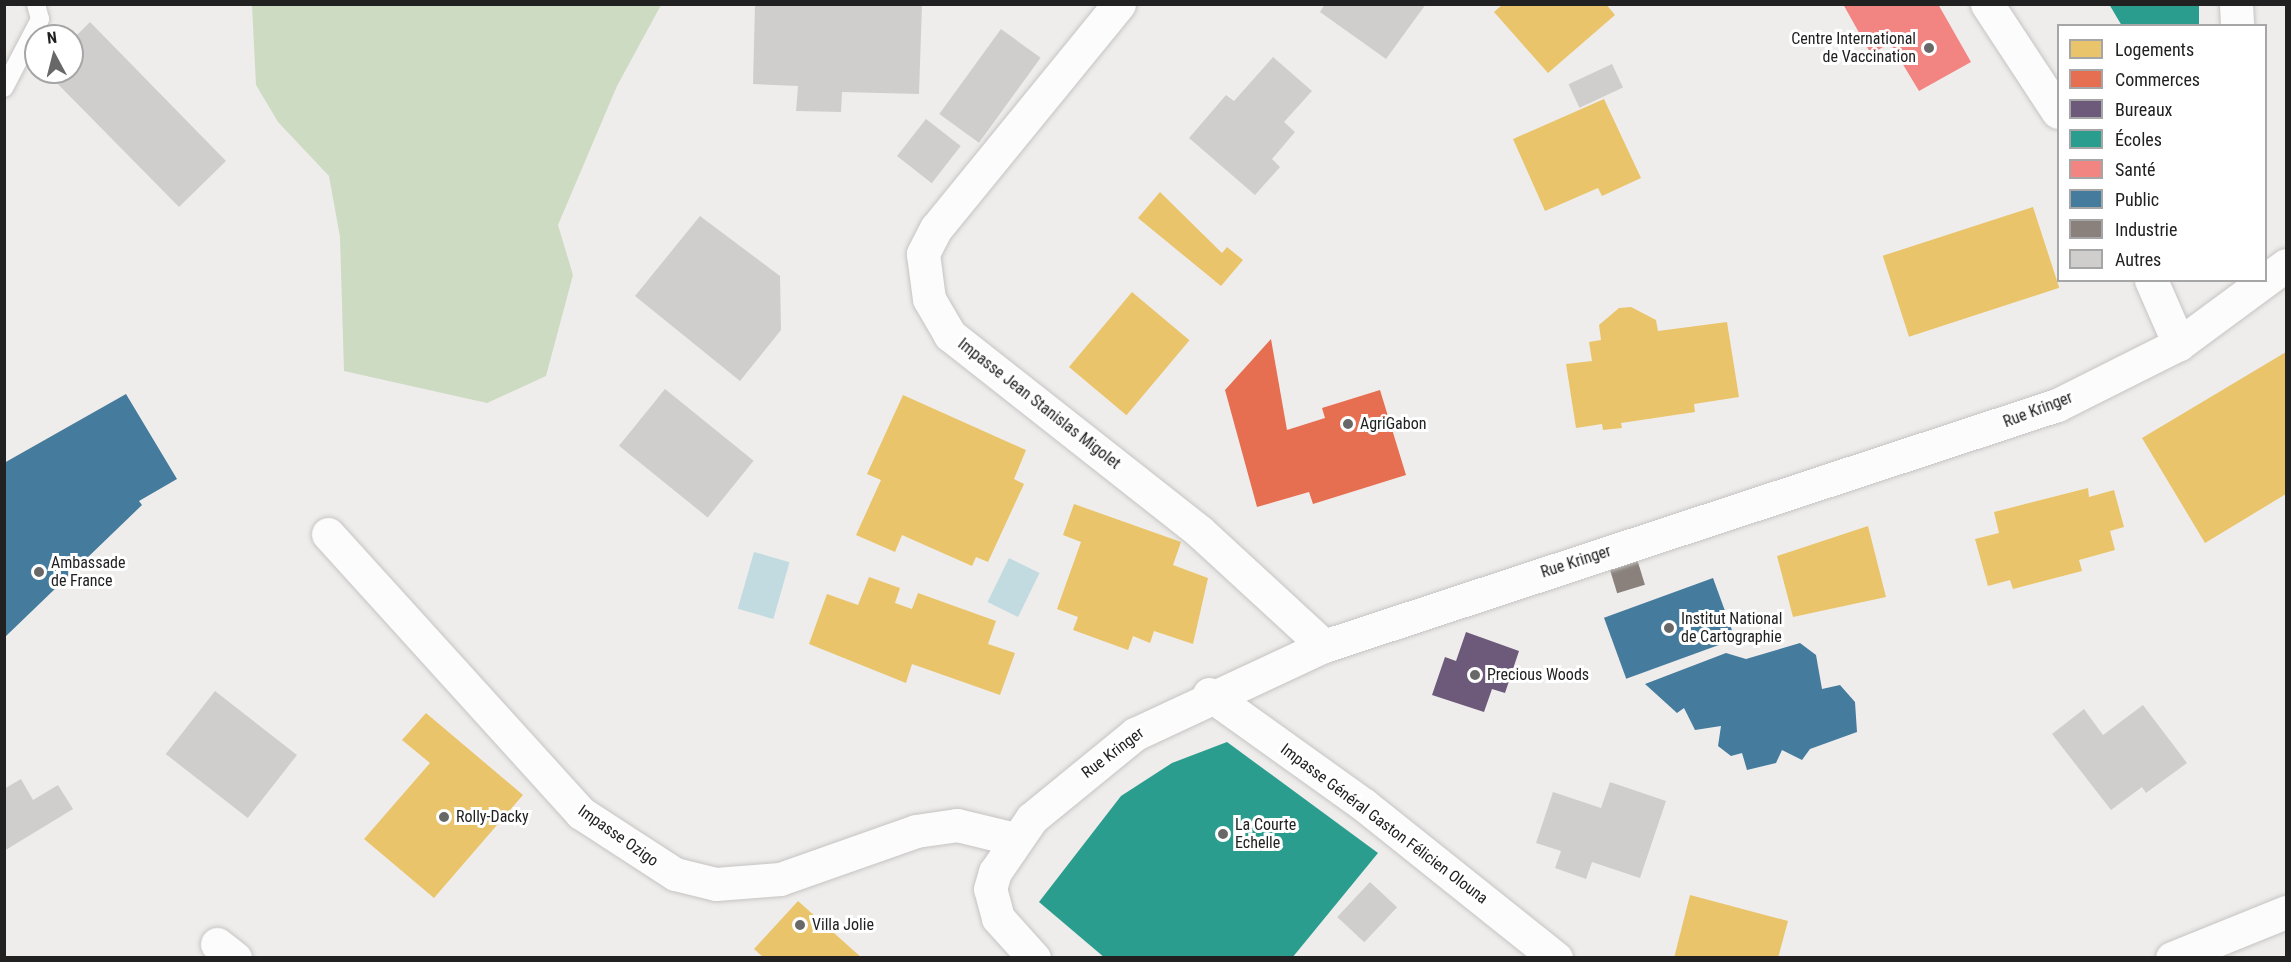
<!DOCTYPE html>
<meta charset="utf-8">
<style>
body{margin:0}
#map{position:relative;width:2291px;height:962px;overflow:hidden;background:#efedeb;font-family:"Roboto Condensed",sans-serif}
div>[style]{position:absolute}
.forest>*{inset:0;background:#ccdbc2}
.water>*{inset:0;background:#c1dbe0;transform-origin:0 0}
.homes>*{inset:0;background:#e9c46a;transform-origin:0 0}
.shops>*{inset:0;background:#e76f51}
.offices>*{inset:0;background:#6d597a}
.schools>*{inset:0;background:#2a9d8f}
.health>*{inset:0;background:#f28482}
.public>*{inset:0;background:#457b9d;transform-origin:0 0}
.industry>*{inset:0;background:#8a817c;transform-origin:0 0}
.building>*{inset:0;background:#d0cecc;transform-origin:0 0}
.roads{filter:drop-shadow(0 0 2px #c5c4c3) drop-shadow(0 0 2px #c5c4c3)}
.service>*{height:18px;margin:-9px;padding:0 9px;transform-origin:9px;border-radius:9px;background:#fdfcfc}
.minor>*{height:33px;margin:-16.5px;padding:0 16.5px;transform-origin:16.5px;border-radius:16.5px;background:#fdfcfc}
.tertiary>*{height:33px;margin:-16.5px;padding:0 16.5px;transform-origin:16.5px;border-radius:16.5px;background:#fdfcfc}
.dots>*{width:16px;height:16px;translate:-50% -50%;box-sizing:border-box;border:3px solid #fff;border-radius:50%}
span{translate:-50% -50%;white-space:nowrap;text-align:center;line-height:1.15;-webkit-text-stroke:6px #fff;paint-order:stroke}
.poi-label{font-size:16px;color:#212121}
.right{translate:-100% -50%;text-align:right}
.left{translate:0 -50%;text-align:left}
.street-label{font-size:16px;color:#212121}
.frame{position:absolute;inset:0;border:6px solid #212121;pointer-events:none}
.legend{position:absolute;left:2057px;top:24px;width:210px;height:258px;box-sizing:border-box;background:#fff;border:2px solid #a6a6a6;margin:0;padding:8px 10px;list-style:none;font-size:18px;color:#212121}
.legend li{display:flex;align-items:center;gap:12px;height:30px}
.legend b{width:30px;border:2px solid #a6a6a6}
.north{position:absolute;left:24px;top:24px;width:60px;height:60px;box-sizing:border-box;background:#fff;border:2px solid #a6a6a6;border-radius:50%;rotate:353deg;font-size:16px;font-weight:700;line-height:24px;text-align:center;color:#212121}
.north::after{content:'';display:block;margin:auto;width:21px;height:27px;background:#696868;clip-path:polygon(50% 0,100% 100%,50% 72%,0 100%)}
</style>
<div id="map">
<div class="forest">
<div style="clip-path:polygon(252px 5px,661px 5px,617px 86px,558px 225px,573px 275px,546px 376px,487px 403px,344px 371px,340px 237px,329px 176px,278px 122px,256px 85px)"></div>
</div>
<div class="water">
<div style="left:754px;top:552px;width:37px;height:59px;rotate:16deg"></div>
<div style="left:1009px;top:558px;width:34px;height:49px;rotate:26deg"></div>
</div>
<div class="homes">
<div style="clip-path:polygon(1503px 4px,1606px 4px,1615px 15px,1548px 73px,1494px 12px)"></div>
<div style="clip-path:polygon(1604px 99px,1641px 178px,1602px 196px,1598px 188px,1545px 211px,1513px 139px)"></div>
<div style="clip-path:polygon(1160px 192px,1222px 253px,1227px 247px,1243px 260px,1221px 286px,1138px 218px)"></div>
<div style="left:2033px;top:207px;width:85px;height:158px;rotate:72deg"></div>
<div style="left:1132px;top:292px;width:75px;height:98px;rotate:40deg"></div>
<div style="clip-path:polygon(1631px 307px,1656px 320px,1658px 331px,1727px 322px,1739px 397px,1694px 404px,1695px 412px,1621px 423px,1622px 428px,1603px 430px,1602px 424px,1576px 428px,1566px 364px,1592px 361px,1589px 342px,1601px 340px,1599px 325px,1619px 308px)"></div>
<div style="clip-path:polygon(2286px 352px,2286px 494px,2205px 543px,2142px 438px)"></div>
<div style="clip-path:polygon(903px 395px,1026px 450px,1014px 479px,1024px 484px,988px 562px,976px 557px,972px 566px,902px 535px,895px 552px,856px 535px,881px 480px,867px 474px)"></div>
<div style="clip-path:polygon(2088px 488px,2089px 497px,2114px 490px,2124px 527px,2110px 531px,2115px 550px,2079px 560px,2082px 571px,2013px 589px,2010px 580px,1988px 586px,1975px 539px,1999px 533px,1994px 512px)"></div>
<div style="clip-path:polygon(1074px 504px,1181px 542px,1173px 565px,1208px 578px,1193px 644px,1154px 631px,1150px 643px,1133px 636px,1128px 650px,1073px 630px,1078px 617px,1057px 609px,1081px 542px,1063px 535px)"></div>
<div style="clip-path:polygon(1868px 526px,1886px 597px,1793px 617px,1777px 556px)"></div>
<div style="clip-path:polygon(869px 577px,900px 588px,895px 603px,912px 609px,918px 593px,996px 621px,988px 644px,1015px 653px,1000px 695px,912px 664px,906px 683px,809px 644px,827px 594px,858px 605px)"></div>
<div style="clip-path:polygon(426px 713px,523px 795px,434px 898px,364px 839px,430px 763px,402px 740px)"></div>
<div style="clip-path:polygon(1690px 895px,1788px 921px,1778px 958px,1674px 958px)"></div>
<div style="clip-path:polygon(798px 901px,862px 958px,764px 958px,754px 949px)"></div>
</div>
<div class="shops">
<div style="clip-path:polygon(1271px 339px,1287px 430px,1325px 418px,1322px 408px,1380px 390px,1406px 475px,1313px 504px,1309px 492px,1257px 507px,1225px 390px)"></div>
</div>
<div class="offices">
<div style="clip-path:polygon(1466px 632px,1519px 651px,1505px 693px,1492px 689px,1484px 712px,1432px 695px,1445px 657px,1456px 661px)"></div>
</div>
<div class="schools">
<div style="clip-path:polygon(2109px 4px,2199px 4px,2199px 26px,2122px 26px)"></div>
<div style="clip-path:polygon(1227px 742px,1378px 853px,1292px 958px,1105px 958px,1039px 902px,1121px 796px,1172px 763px)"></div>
</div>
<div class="health">
<div style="clip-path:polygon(1843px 4px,1938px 4px,1971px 62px,1919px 91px,1890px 43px,1871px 54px)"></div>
</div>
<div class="public">
<div style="clip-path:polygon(126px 394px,177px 479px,139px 501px,142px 505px,4px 638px,4px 463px)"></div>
<div style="left:1713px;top:578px;width:65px;height:116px;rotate:70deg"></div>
<div style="clip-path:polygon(1800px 643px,1816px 655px,1822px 689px,1840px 685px,1855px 702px,1857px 732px,1810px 749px,1802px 760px,1782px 750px,1776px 763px,1747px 770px,1742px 753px,1731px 756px,1718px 746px,1721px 726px,1695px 730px,1684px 708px,1677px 713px,1645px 684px,1726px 653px,1746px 659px)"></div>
</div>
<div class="industry">
<div style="left:1637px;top:559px;width:27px;height:29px;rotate:73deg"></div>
</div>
<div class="building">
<div style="clip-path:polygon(755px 4px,922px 4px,919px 94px,842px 92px,841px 112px,796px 111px,798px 86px,753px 84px)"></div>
<div style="clip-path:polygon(1325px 4px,1426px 4px,1386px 59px,1320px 12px)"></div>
<div style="clip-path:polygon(90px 22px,226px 161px,179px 207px,46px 72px,72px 72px,72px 40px)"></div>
<div style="left:1001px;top:29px;width:49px;height:105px;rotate:36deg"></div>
<div style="clip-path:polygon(1273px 57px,1312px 91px,1284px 122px,1295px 132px,1272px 159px,1280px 167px,1255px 195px,1189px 138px,1226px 95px,1234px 101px)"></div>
<div style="left:1612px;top:64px;width:26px;height:48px;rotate:65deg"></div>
<div style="left:926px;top:119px;width:44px;height:47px;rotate:38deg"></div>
<div style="clip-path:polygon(700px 216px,780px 276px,781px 330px,740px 381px,635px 296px)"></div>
<div style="left:665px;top:389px;width:114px;height:73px;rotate:39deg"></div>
<div style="left:215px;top:691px;width:104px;height:80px;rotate:38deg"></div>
<div style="clip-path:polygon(2143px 705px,2187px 763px,2146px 793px,2142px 787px,2111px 810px,2052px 734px,2084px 709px,2103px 735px)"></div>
<div style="clip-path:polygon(21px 779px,33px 800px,58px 785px,73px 809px,4px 851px,4px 789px)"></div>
<div style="clip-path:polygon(1610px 782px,1666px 801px,1640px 878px,1592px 862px,1586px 879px,1555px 868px,1561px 851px,1536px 843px,1553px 792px,1601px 808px)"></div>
<div style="left:1370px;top:882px;width:37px;height:48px;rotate:43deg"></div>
</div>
<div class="roads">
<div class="service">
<div style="left:4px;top:88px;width:78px;rotate:-62.4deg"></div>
<div style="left:40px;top:19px;width:16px;rotate:-105deg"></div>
</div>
<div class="minor">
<div style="left:1119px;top:4px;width:289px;rotate:129.2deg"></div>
<div style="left:936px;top:228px;width:29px;rotate:117deg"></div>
<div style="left:923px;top:254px;width:45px;rotate:82.4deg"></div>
<div style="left:929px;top:299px;width:42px;rotate:59.7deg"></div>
<div style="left:950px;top:335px;width:317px;rotate:38.2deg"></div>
<div style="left:1199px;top:531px;width:170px;rotate:42.6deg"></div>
<div style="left:1987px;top:4px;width:129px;rotate:56.7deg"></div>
<div style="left:2236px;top:4px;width:22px;rotate:87deg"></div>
<div style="left:2151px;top:280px;width:70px;rotate:66.4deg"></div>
<div style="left:328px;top:534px;width:377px;rotate:47.8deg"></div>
<div style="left:581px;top:813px;width:112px;rotate:33deg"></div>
<div style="left:675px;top:874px;width:42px;rotate:13.7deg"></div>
<div style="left:716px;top:884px;width:64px;rotate:-4.5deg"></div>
<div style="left:780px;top:879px;width:144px;rotate:-19.4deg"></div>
<div style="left:916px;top:831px;width:41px;rotate:-8.3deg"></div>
<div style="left:957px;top:825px;width:60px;rotate:13.6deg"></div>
<div style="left:1209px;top:694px;width:191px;rotate:35.6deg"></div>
<div style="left:1364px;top:805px;width:246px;rotate:38.6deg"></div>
<div style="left:217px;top:944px;width:23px;rotate:38deg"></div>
<div style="left:2172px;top:958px;width:123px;rotate:-22deg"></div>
</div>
<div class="tertiary">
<div style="left:1034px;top:958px;width:54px;rotate:-132deg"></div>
<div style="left:998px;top:918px;width:30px;rotate:-105deg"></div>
<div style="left:990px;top:889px;width:18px;rotate:-74deg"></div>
<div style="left:995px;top:872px;width:65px;rotate:-55.6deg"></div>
<div style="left:1032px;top:818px;width:133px;rotate:-39.2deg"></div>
<div style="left:1135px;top:734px;width:208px;rotate:-25deg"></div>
<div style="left:1324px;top:646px;width:772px;rotate:-18.2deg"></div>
<div style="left:2057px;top:405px;width:136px;rotate:-26.6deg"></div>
<div style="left:2179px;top:344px;width:133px;rotate:-36.4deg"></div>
</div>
</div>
<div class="dots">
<div style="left:1929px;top:48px;background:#696868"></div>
<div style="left:1348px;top:424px;background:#696868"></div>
<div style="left:39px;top:572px;background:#696868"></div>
<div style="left:1669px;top:628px;background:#696868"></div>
<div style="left:1475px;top:675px;background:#696868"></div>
<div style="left:444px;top:817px;background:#696868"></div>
<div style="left:1223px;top:834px;background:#696868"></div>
<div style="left:800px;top:925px;background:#696868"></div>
</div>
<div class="poi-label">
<span class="right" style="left:1916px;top:48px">Centre International<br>de Vaccination</span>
<span class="left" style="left:1360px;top:424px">AgriGabon</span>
<span class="left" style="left:51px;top:572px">Ambassade<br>de France</span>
<span class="left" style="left:1681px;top:628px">Institut National<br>de Cartographie</span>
<span class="left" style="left:1487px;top:675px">Precious Woods</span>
<span class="left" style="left:456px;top:817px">Rolly-Dacky</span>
<span class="left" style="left:1235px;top:834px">La Courte<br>Echelle</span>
<span class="left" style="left:812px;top:925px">Villa Jolie</span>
</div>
<div class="street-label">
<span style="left:1039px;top:404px;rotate:38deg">Impasse Jean Stanislas Migolet</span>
<span style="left:2038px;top:410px;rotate:-21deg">Rue Kringer</span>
<span style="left:1576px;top:562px;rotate:-18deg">Rue Kringer</span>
<span style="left:1113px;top:753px;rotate:-37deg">Rue Kringer</span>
<span style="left:1384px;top:824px;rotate:37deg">Impasse Général Gaston Félicien Olouna</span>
<span style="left:618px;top:836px;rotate:35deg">Impasse Ozigo</span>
</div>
<div class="frame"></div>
<ul class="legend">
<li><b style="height:16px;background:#e9c46a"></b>Logements</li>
<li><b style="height:16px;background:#e76f51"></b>Commerces</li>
<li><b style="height:16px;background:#6d597a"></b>Bureaux</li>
<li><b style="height:16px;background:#2a9d8f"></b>Écoles</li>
<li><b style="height:16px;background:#f28482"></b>Santé</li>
<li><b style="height:16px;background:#457b9d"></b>Public</li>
<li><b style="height:16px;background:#8a817c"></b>Industrie</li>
<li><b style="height:16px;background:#d0cecc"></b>Autres</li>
</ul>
<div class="north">N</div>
</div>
